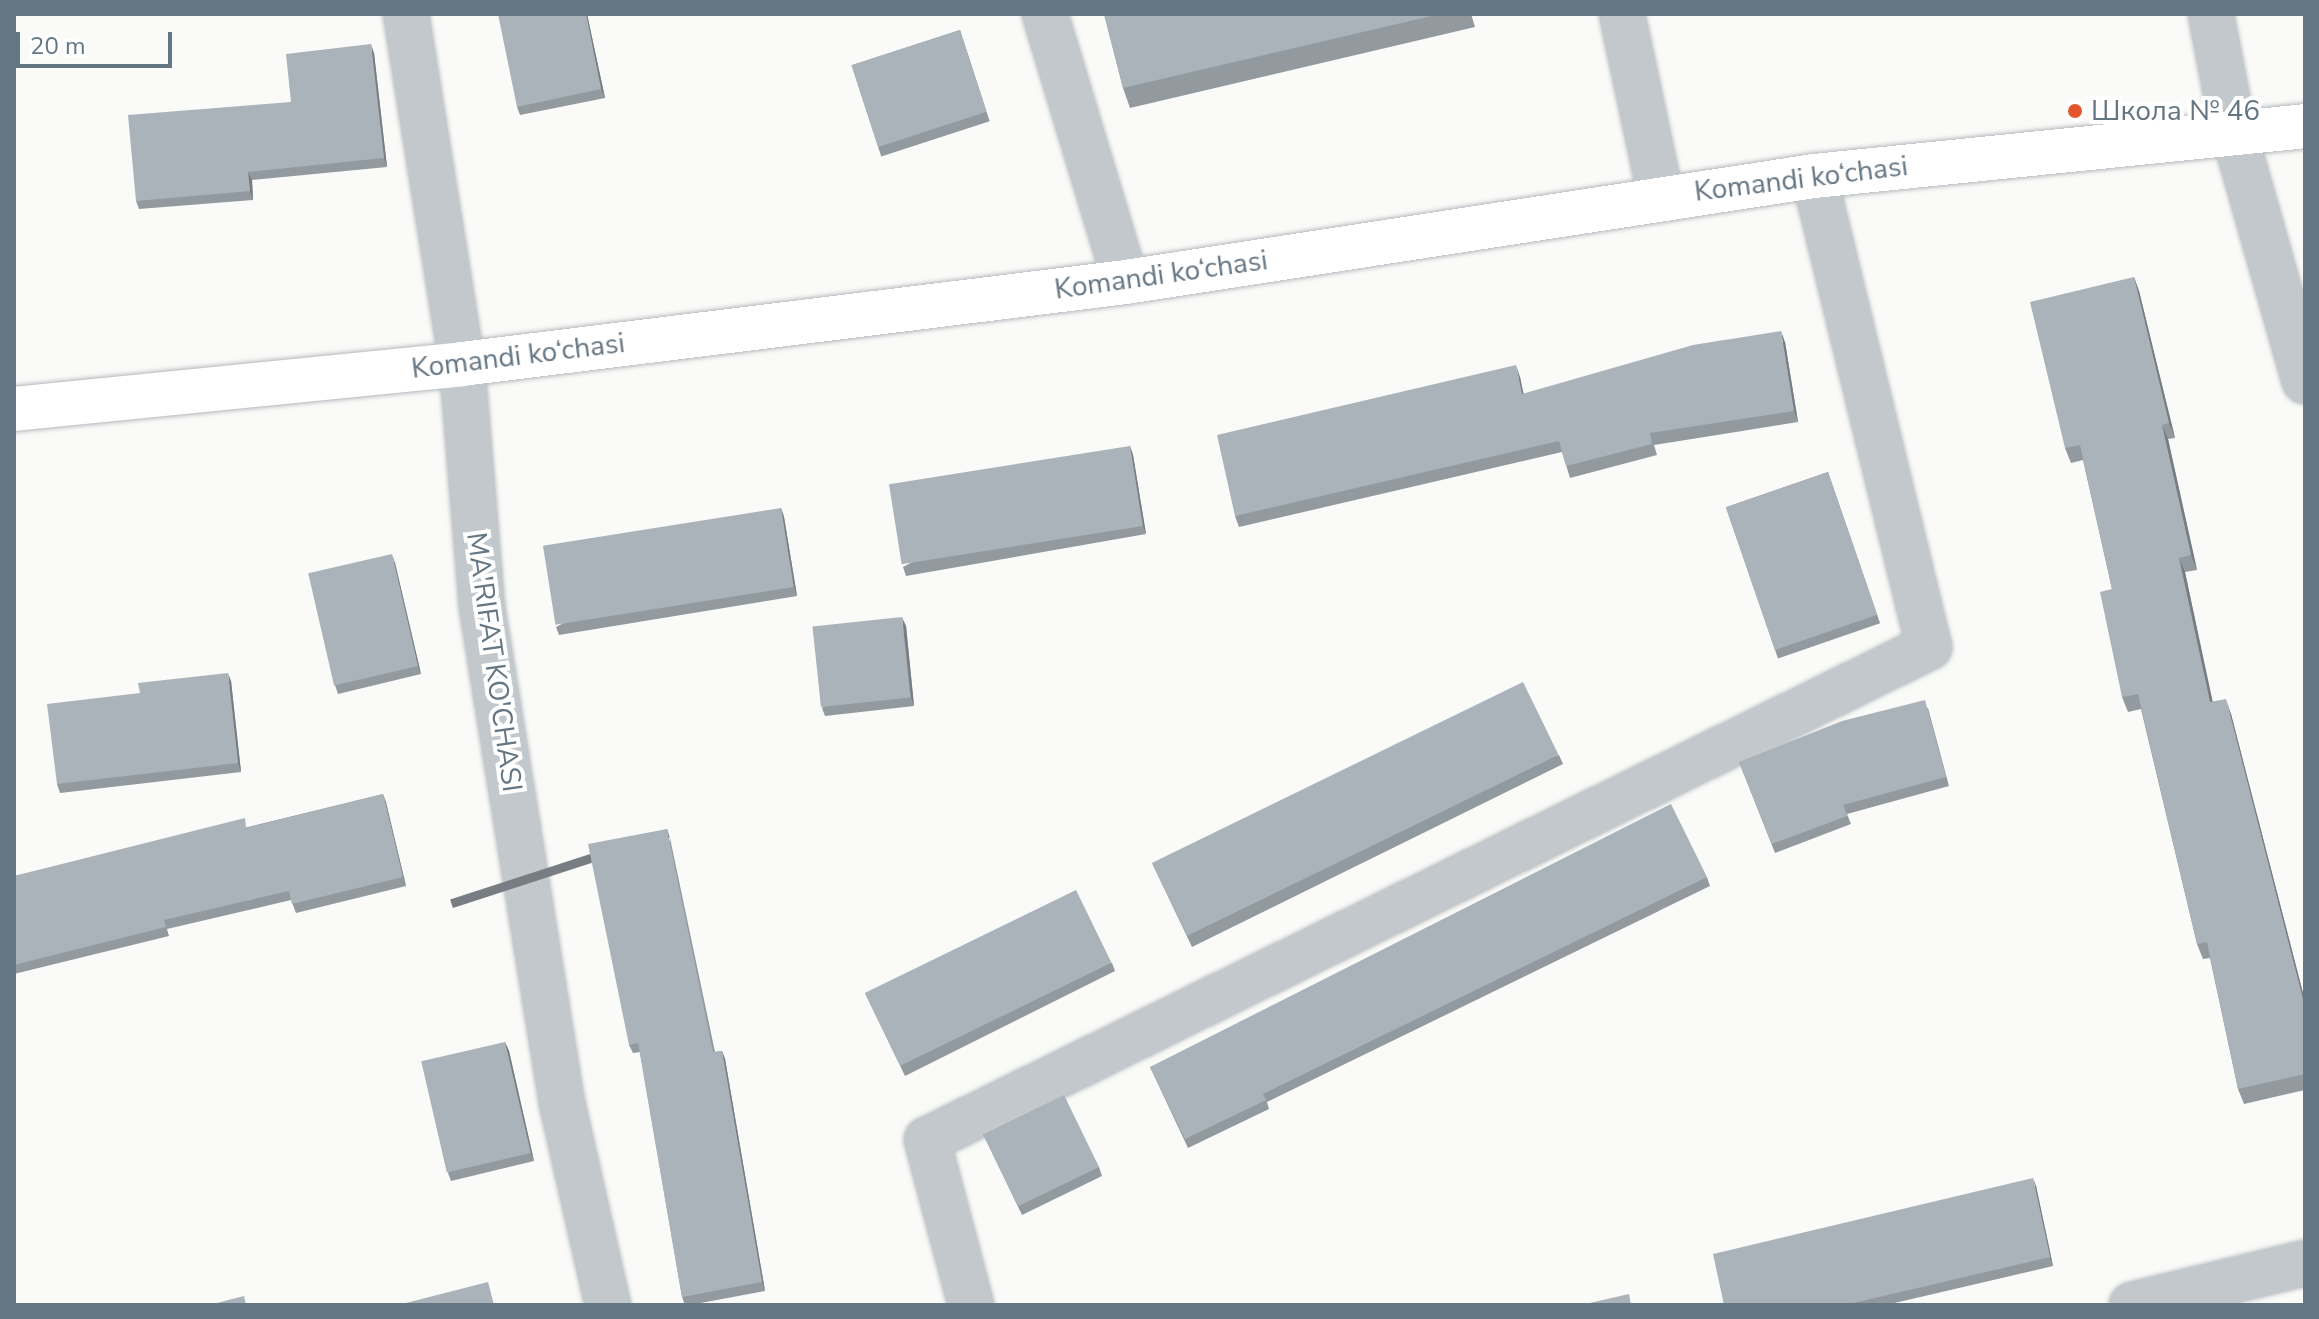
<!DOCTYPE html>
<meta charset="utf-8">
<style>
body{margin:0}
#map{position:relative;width:2319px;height:1319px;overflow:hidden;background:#fafaf8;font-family:"Nunito Sans",sans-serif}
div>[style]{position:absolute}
.roads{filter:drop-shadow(0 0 2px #b5babe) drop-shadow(0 0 2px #b5babe)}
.minor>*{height:44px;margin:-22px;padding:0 22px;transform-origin:22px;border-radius:22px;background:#c3c8cc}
.major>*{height:44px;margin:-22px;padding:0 22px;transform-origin:22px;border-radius:22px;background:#fff}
.wall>*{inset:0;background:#929a9f;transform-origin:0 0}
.shaded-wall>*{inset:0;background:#777d82;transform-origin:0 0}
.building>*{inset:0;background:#aab3b9;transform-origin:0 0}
.dots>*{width:22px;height:22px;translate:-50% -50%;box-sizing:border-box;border:4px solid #fff;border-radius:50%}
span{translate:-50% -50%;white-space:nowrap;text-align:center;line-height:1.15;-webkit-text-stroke:8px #fff;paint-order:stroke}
.poi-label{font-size:28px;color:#657683}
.left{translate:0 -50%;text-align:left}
.street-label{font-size:28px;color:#657683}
.frame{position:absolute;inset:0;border:16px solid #657683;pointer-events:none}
.scale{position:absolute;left:16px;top:32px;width:156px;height:36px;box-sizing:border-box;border:4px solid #657683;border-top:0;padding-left:10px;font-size:24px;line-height:28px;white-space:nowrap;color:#657683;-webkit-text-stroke:6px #fff;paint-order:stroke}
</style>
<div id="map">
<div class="roads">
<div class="minor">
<div style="left:406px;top:14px;width:354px;rotate:80.9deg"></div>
<div style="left:462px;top:364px;width:244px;rotate:85.3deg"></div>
<div style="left:482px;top:607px;width:502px;rotate:80.84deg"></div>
<div style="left:562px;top:1103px;width:207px;rotate:77.2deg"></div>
<div style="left:1045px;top:14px;width:280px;rotate:73.2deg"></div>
<div style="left:1622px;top:14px;width:187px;rotate:78deg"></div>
<div style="left:2211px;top:14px;width:117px;rotate:79.2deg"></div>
<div style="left:2233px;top:129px;width:262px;rotate:74.1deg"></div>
<div style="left:971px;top:1305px;width:171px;rotate:-104.9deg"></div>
<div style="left:927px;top:1140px;width:1117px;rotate:-26.2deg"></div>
<div style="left:1929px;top:647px;width:485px;rotate:-103.7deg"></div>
<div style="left:2132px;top:1305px;width:178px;rotate:-13.6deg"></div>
</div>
<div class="major">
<div style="left:14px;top:409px;width:450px;rotate:-5.7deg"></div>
<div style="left:462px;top:364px;width:669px;rotate:-7.04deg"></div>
<div style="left:1126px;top:282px;width:696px;rotate:-8.76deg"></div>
<div style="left:1814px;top:176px;width:494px;rotate:-5.8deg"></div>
</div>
</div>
<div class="wall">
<div style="clip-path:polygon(587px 14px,605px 98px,520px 115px,517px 107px)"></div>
<div style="clip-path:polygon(1104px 14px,1471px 14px,1475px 27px,1130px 108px,1123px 88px)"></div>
<div style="left:960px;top:30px;width:96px;height:114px;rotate:72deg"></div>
<div style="clip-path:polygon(374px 53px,387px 167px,252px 180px,253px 200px,139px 209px,136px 201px,291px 102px)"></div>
<div style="clip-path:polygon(2134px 277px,2139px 291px,2175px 438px,2168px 439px,2197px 570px,2185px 572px,2212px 702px,2231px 714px,2305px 1001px,2305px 1090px,2244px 1104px,2238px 1089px,2210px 958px,2203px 959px,2197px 944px,2141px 709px,2128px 712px,2122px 697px,2112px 589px,2083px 460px,2071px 463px,2065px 448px)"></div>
<div style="clip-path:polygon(1785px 342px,1798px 422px,1654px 445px,1657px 455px,1570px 478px,1562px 452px,1239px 527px,1235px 516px,1520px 377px,1523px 394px)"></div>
<div style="clip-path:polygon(1130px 446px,1133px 455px,1146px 534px,906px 576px,903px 567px)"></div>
<div style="left:1828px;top:472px;width:160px;height:108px;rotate:71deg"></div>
<div style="clip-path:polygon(781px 508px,784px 517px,797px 596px,559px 635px,556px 627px)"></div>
<div style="clip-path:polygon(395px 563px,421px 674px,338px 694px,335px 685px)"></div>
<div style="clip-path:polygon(906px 626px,914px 706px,825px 716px,822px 708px)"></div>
<div style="clip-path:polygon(231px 681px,241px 772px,60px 793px,57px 784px)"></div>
<div style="clip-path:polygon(1928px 708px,1949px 786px,1847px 814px,1851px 824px,1775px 853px,1739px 762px)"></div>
<div style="clip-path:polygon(1559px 755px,1563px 764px,1192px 947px,1153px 865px)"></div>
<div style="clip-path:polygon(383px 794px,406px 886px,296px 913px,291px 900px,167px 929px,169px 936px,14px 974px,14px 876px,248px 827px)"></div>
<div style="clip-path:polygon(670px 838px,715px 1052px,722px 1051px,725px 1059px,765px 1291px,690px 1305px,685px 1305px,682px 1297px,640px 1052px,633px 1053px,629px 1045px)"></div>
<div style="clip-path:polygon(1707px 877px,1710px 886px,1267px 1102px,1269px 1109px,1188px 1148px,1150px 1067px)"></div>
<div style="clip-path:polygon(1112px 963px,1115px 971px,905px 1076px,866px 995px)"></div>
<div style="clip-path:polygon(505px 1042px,509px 1051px,534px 1161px,451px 1181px,448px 1173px)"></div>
<div style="clip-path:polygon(983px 1134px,1099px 1167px,1102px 1176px,1022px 1215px)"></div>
<div style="clip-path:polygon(2036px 1186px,2053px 1266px,1886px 1305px,1724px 1305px)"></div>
</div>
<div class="shaded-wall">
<div style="clip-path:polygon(586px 14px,587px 14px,605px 98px,601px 89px)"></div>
<div style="clip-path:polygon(371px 44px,374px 53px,387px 167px,384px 158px)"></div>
<div style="clip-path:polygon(248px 172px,252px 180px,253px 200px,250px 191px)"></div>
<div style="clip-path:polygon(2134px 277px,2139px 291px,2175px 438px,2169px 423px)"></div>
<div style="clip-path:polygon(1781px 331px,1785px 342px,1798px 422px,1794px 411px)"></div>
<div style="clip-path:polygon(1516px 365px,1520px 377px,1526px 405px,1522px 394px)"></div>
<div style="clip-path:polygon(2162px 425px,2168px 439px,2197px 570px,2191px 555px)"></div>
<div style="clip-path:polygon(1130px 446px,1133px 455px,1146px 534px,1143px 526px)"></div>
<div style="clip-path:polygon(781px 508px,784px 517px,797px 596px,794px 587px)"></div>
<div style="clip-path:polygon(392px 554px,395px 563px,421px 674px,418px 666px)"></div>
<div style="clip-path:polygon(2179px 558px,2185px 572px,2216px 717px,2210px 702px)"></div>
<div style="clip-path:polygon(902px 617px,906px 626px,914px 706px,911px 697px)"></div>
<div style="clip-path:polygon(228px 673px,231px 681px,241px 772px,238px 763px)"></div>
<div style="clip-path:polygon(2226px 699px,2231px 714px,2305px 1001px,2305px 1007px)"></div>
<div style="clip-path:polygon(383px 794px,386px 802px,406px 886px,403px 877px)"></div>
<div style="left:667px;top:829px;width:9px;height:228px;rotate:72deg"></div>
<div style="clip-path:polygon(505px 1042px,509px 1051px,534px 1161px,531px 1153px)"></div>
<div style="clip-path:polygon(722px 1051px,725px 1059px,765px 1291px,762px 1282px)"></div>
<div style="clip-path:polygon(2033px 1178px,2036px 1186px,2053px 1266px,2050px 1257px)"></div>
</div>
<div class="building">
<div style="clip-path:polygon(498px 14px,586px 14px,601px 89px,517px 107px)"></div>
<div style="clip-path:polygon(1104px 14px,1440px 14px,1123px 88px)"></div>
<div style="left:960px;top:30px;width:86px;height:114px;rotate:72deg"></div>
<div style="clip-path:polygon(371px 44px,384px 158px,248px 172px,250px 191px,136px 201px,128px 115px,291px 102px,286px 54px)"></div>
<div style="clip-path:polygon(2134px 277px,2169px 423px,2162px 425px,2191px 555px,2179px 558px,2210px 702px,2226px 699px,2305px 1007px,2305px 1074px,2238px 1089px,2207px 942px,2197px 944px,2138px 694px,2122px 697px,2100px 592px,2112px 589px,2080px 445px,2065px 448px,2030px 302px)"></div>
<div style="clip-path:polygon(1781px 331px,1794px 411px,1650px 433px,1652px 444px,1566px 466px,1559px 441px,1235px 516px,1217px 435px,1516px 365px,1522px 394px,1693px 345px)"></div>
<div style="left:1130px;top:446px;width:81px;height:244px;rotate:81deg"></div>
<div style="left:1828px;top:472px;width:151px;height:108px;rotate:71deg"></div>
<div style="left:781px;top:508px;width:80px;height:241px;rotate:81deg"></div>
<div style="left:392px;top:554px;width:115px;height:86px;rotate:77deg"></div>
<div style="left:902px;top:617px;width:81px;height:90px;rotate:84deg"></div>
<div style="clip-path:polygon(228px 673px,238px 763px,57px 784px,47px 704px,140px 693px,138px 683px)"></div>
<div style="left:1523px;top:682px;width:81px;height:413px;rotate:64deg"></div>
<div style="clip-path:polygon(1925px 700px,1946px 777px,1843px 805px,1847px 816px,1772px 844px,1739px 762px,1842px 721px)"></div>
<div style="clip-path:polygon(383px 794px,403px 877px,292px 904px,289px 891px,164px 920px,166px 927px,14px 965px,14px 876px,245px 818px,246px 828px)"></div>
<div style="clip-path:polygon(1671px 804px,1707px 877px,1263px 1094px,1266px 1100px,1185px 1139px,1150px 1067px)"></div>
<div style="clip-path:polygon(667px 829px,713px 1052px,722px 1051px,762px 1282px,682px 1297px,638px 1043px,629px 1045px,588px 844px)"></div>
<div style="left:1076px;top:890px;width:81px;height:235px;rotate:64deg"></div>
<div style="left:505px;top:1042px;width:114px;height:86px;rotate:77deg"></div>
<div style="left:1064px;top:1095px;width:80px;height:90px;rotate:64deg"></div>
<div style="clip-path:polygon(2033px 1178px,2050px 1257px,1845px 1305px,1724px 1305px,1713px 1254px)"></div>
<div style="clip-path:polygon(488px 1282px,494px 1305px,398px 1305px)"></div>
<div style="clip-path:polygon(1629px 1294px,1631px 1305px,1581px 1305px)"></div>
<div style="clip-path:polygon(244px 1296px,246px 1305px,209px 1305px)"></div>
</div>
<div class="dots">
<div style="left:2075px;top:111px;background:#e4572e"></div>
</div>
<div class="poi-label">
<span class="left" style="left:2091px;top:111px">Школа № 46</span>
</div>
<div class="street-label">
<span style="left:1801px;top:179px;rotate:-7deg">Komandi ko‘chasi</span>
<span style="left:1161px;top:275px;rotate:-8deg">Komandi ko‘chasi</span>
<span style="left:518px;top:356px;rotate:-7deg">Komandi ko‘chasi</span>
<span style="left:494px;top:662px;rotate:82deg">MA'RIFAT KO'CHASI</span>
</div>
<div class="frame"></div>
<div class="scale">20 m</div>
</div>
